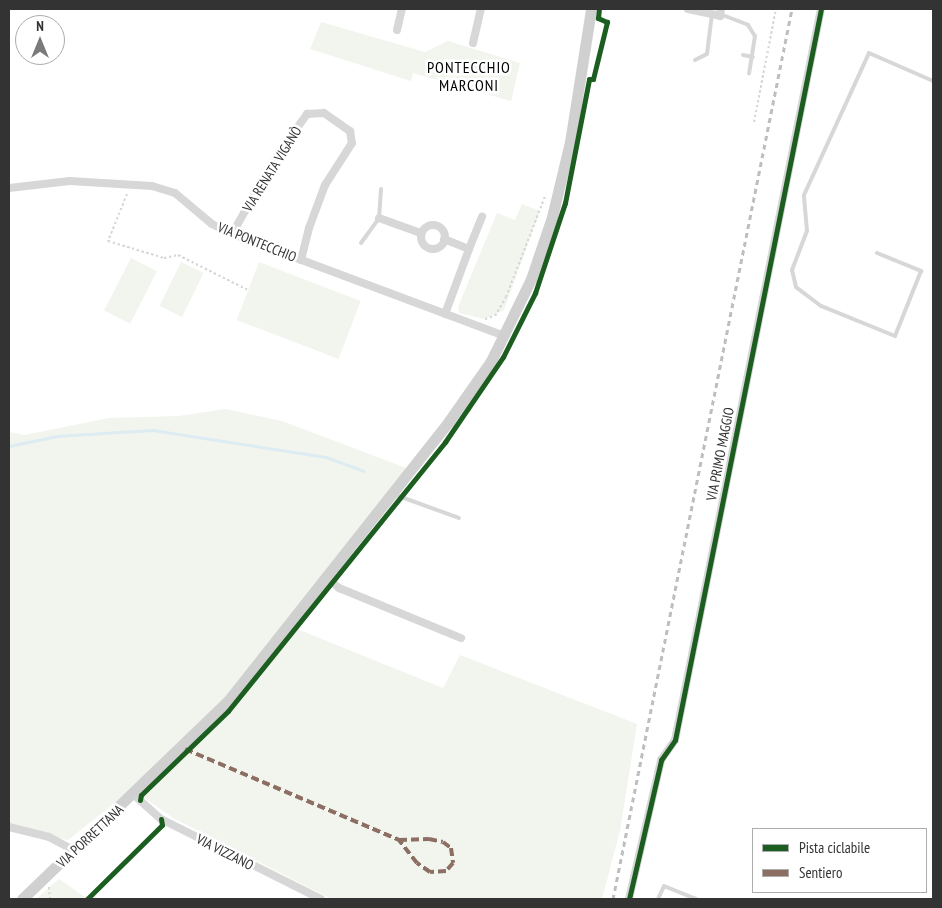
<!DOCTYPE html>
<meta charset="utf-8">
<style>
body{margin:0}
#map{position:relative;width:942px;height:908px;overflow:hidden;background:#fff;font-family:"PT Sans Narrow",sans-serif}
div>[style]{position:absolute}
.green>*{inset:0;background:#f1f5ed;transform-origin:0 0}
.stream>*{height:3px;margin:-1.5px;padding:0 1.5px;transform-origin:1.5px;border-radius:1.5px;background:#ddebf3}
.path>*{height:2px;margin-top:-1px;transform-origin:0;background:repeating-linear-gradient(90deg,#d6d6d6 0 2.5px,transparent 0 5px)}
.lane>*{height:4px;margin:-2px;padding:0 2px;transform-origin:2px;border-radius:2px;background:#d7d7d7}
.street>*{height:8px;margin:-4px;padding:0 4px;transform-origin:4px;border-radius:4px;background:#d7d7d7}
.street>.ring{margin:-4px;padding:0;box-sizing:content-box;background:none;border:8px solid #d7d7d7;border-radius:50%}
.secondary>*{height:11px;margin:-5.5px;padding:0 5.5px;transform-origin:5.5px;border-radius:5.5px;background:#d0d0d0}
.rail>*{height:3px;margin-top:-1.5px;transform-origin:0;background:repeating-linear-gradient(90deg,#bebebe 0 5px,transparent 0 9px)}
.quiet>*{height:4px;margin-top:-2px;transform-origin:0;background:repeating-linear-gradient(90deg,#8d6e63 0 8px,transparent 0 12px)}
.cycleway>*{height:5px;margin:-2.5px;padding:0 2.5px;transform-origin:2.5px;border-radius:2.5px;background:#1b5e20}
span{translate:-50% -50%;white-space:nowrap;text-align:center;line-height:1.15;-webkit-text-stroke:5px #fff;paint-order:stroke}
.street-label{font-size:14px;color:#333}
.quarter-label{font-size:16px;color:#000;letter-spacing:1px}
.frame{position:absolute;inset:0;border:10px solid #333;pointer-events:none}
.legend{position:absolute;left:752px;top:828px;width:175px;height:65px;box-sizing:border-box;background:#fff;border:1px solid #adadad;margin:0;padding:6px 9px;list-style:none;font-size:15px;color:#333}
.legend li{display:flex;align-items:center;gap:10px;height:25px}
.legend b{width:25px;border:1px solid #adadad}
.north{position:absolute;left:15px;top:15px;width:50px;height:50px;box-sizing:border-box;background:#fff;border:1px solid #adadad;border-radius:50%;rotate:0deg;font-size:14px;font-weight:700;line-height:20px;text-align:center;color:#333}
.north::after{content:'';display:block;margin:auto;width:18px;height:22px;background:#7a7a7a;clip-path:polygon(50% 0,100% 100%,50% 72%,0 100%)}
</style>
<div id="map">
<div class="green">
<div style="clip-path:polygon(321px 22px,425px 52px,448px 41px,520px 63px,511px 101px,413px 73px,411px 81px,310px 49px)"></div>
<div style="clip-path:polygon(522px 204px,540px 211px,504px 310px,485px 319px,459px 313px,458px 307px,497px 213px,515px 220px)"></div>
<div style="left:131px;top:258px;width:29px;height:59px;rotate:27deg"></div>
<div style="left:181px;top:262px;width:25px;height:49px;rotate:26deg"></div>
<div style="left:259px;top:262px;width:109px;height:62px;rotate:21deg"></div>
<div style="clip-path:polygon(225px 409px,282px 421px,414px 471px,404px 490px,292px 627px,443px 688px,460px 655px,637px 724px,620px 831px,602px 899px,331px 899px,173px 818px,132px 789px,68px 840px,9px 826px,9px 432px,25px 435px,109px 418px,179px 416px)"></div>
<div style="clip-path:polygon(59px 879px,85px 897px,85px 899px,36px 899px)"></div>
</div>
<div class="stream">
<div style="left:9px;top:446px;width:49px;rotate:-11.8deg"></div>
<div style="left:57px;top:436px;width:95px;rotate:-3.6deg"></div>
<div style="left:152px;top:430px;width:176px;rotate:8.8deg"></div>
<div style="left:326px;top:457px;width:40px;rotate:20.2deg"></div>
</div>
<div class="path">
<div style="left:754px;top:122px;width:115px;rotate:-79deg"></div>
<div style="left:127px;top:194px;width:51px;rotate:112deg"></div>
<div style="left:108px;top:241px;width:59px;rotate:16.9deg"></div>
<div style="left:164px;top:258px;width:14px;rotate:-12deg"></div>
<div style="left:178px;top:255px;width:78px;rotate:26.6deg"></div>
<div style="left:485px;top:319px;width:10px;rotate:-17deg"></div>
<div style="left:495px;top:316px;width:22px;rotate:-60deg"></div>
<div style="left:506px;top:297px;width:110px;rotate:-68.8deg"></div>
<div style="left:49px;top:887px;width:12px;rotate:85deg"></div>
</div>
<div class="lane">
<div style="left:720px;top:14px;width:30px;rotate:21deg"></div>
<div style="left:748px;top:25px;width:13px;rotate:58deg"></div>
<div style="left:755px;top:36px;width:38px;rotate:99deg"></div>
<div style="left:743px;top:55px;width:10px;rotate:11deg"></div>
<div style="left:695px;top:60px;width:13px;rotate:-27deg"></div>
<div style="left:707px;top:54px;width:40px;rotate:-82.9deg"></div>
<div style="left:361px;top:243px;width:31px;rotate:-54deg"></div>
<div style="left:379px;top:218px;width:29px;rotate:-86deg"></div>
<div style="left:877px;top:253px;width:48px;rotate:22.2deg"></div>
<div style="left:921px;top:271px;width:70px;rotate:111.8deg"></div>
<div style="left:895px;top:336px;width:80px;rotate:-157.9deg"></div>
<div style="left:821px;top:306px;width:31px;rotate:-143deg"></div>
<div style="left:796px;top:287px;width:17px;rotate:-103deg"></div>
<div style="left:792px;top:270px;width:42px;rotate:-69deg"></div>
<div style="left:807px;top:231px;width:36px;rotate:-95deg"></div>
<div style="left:804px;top:195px;width:156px;rotate:-65.4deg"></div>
<div style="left:869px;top:53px;width:70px;rotate:23.6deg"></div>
<div style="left:393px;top:494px;width:70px;rotate:20deg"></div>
<div style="left:658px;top:899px;width:14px;rotate:-65deg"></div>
<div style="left:664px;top:886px;width:35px;rotate:22deg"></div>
</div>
<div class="street">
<div style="left:688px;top:9px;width:33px;rotate:12deg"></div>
<div style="left:720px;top:16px;width:7px;rotate:-82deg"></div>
<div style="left:397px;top:30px;width:22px;rotate:-77deg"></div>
<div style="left:473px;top:43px;width:35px;rotate:-77deg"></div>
<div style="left:9px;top:188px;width:61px;rotate:-6.5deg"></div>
<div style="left:70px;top:181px;width:82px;rotate:3.5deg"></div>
<div style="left:152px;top:186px;width:24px;rotate:17deg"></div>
<div style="left:175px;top:193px;width:48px;rotate:40deg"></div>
<div style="left:212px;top:224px;width:22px;rotate:27deg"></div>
<div style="left:232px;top:234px;width:291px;rotate:20.5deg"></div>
<div style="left:379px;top:218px;width:45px;rotate:19.7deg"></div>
<div class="ring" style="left:421px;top:225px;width:16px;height:16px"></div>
<div style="left:232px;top:234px;width:85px;rotate:-60.4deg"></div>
<div style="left:274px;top:160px;width:57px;rotate:-54.3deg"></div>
<div style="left:307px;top:114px;width:17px;rotate:-3deg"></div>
<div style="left:324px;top:113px;width:32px;rotate:35deg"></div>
<div style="left:350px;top:131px;width:12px;rotate:81deg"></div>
<div style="left:352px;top:143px;width:50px;rotate:122.7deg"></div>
<div style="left:325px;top:185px;width:46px;rotate:110.4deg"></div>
<div style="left:309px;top:228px;width:33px;rotate:104deg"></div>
<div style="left:444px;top:239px;width:27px;rotate:22deg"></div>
<div style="left:469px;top:249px;width:35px;rotate:-68deg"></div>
<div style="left:445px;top:314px;width:69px;rotate:-69.7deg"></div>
<div style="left:327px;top:578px;width:16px;rotate:40deg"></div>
<div style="left:339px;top:588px;width:132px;rotate:22.3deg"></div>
<div style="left:134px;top:795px;width:36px;rotate:42deg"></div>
<div style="left:161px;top:819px;width:179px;rotate:26.6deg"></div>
<div style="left:9px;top:827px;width:41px;rotate:14deg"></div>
<div style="left:49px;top:837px;width:27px;rotate:28deg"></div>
<div style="left:629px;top:899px;width:143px;rotate:-77deg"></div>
<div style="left:661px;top:760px;width:24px;rotate:-55deg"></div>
<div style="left:675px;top:740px;width:745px;rotate:-78.71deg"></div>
</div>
<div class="secondary">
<div style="left:22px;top:899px;width:286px;rotate:-43.9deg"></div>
<div style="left:228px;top:701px;width:357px;rotate:-51.7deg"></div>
<div style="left:449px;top:421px;width:73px;rotate:-55deg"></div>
<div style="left:491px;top:361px;width:91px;rotate:-64deg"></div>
<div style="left:531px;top:279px;width:65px;rotate:-71.3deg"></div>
<div style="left:552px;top:217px;width:77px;rotate:-76.5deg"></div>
<div style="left:570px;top:142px;width:135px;rotate:-81deg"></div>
</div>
<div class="rail">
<div style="left:613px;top:899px;width:908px;rotate:-78.63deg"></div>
</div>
<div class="quiet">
<div style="left:185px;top:749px;width:233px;rotate:23deg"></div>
<div style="left:429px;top:839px;width:14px;rotate:12deg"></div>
<div style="left:443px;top:842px;width:10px;rotate:37deg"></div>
<div style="left:451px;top:848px;width:15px;rotate:82deg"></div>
<div style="left:453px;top:863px;width:11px;rotate:131deg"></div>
<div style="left:446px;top:871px;width:16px;rotate:176deg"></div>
<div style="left:430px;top:872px;width:16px;rotate:-145deg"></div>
<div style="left:417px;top:863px;width:29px;rotate:-128deg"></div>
<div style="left:399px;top:840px;width:30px;rotate:-2deg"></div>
</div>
<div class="cycleway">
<div style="left:140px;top:800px;width:5px;rotate:-79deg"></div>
<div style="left:141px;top:795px;width:121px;rotate:-44deg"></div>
<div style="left:228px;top:711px;width:346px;rotate:-51.1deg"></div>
<div style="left:445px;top:442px;width:103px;rotate:-55.7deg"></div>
<div style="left:503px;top:357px;width:72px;rotate:-63.4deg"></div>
<div style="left:535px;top:293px;width:95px;rotate:-71.6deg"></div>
<div style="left:565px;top:203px;width:126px;rotate:-79deg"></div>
<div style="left:589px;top:79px;width:4px"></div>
<div style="left:593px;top:79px;width:59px;rotate:-76.2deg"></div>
<div style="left:607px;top:22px;width:10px;rotate:-156deg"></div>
<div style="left:598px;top:18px;width:9px;rotate:-84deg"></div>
<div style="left:87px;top:899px;width:105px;rotate:-44.6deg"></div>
<div style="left:162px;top:825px;width:6px;rotate:-99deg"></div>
<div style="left:629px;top:899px;width:143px;rotate:-77deg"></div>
<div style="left:661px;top:760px;width:24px;rotate:-55deg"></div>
<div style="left:675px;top:740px;width:745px;rotate:-78.71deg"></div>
</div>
<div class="street-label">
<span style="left:272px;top:169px;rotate:-58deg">VIA RENATA VIGANÒ</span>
<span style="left:257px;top:242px;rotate:22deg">VIA PONTECCHIO</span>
<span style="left:720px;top:454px;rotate:-79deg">VIA PRIMO MAGGIO</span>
<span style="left:90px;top:836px;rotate:-43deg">VIA PORRETTANA</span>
<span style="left:225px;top:852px;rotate:27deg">VIA VIZZANO</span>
</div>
<div class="quarter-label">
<span style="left:469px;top:76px">PONTECCHIO<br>MARCONI</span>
</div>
<div class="frame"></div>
<ul class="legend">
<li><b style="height:6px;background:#1b5e20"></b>Pista ciclabile</li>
<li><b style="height:6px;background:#8d6e63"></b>Sentiero</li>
</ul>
<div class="north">N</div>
</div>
